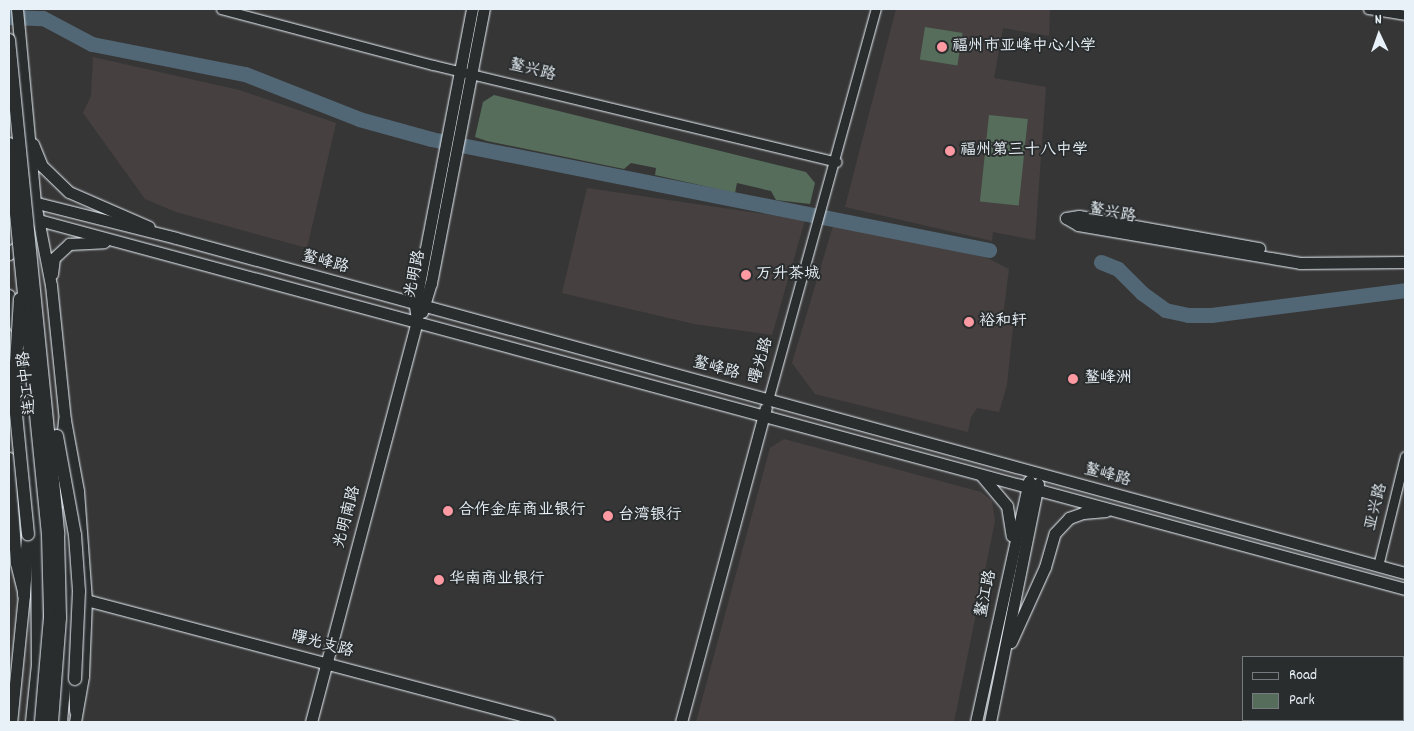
<!DOCTYPE html>
<meta charset="utf-8">
<style>
body{margin:0}
#map{position:relative;width:1414px;height:731px;overflow:hidden;background:#373636;font-family:Dekko,"LXGW WenKai TC",sans-serif}
div>[style]{position:absolute}
.built>*{inset:0;background:#474040}
.green>*{inset:0;background:#556d5a;transform-origin:0 0}
.river>*{height:15px;margin:-7.5px;padding:0 7.5px;transform-origin:7.5px;border-radius:7.5px;background:#526775}
.roads{filter:drop-shadow(0 0 1px #e8f1f8) drop-shadow(0 0 1px #e8f1f8)}
.minor>*{height:9px;margin:-4.5px;padding:0 4.5px;transform-origin:4.5px;border-radius:4.5px;background:#2a2d2e}
.major>*{height:11px;margin:-5.5px;padding:0 5.5px;transform-origin:5.5px;border-radius:5.5px;background:#2a2d2e}
.highway>*{height:12px;margin:-6px;padding:0 6px;transform-origin:6px;border-radius:6px;background:#2a2d2e}
.bridges{filter:drop-shadow(0 0 1px #e8f1f8) drop-shadow(0 0 1px #e8f1f8)}
.highway-bridge>*{height:12px;margin:-6px;padding:0 6px;transform-origin:6px;border-radius:6px;background:#2a2d2e}
.dots>*{width:14px;height:14px;translate:-50% -50%;box-sizing:border-box;border:2px solid #2a2d2e;border-radius:50%}
span{translate:-50% -50%;white-space:nowrap;text-align:center;line-height:1.15;-webkit-text-stroke:4px #2a2d2e;paint-order:stroke}
.poi-label{font-size:16px;color:#e8f1f8}
.left{translate:0 -50%;text-align:left}
.street-label{font-size:16px;color:#e8f1f8}
.frame{position:absolute;inset:0;border:10px solid #e8f1f8;pointer-events:none}
.legend{position:absolute;left:1242px;top:656px;width:162px;height:65px;box-sizing:border-box;background:#2a2d2e;border:1px solid #767b7f;margin:0;padding:6px 9px;list-style:none;font-size:15px;color:#e8f1f8}
.legend li{display:flex;align-items:center;gap:10px;height:25px}
.legend b{width:25px;border:1px solid #767b7f}
.north{position:absolute;left:1354px;top:10px;width:50px;height:50px;-webkit-text-stroke:4px #2a2d2e;paint-order:stroke;rotate:357deg;font-size:14px;font-weight:700;line-height:20px;text-align:center;color:#e8f1f8}
.north::after{content:'';display:block;margin:auto;width:18px;height:22px;background:#e8f1f8;clip-path:polygon(50% 0,100% 100%,50% 72%,0 100%)}
</style>
<div id="map">
<div class="built">
<div style="clip-path:polygon(896px 9px,1050px 9px,1049px 36px,1003px 28px,994px 78px,1046px 87px,1035px 240px,993px 232px,992px 241px,845px 207px)"></div>
<div style="clip-path:polygon(93px 57px,239px 90px,336px 123px,307px 248px,176px 212px,145px 199px,83px 113px,91px 96px)"></div>
<div style="clip-path:polygon(587px 188px,805px 220px,772px 335px,694px 324px,562px 293px)"></div>
<div style="clip-path:polygon(833px 226px,985px 257px,1009px 269px,1002px 324px,1013px 326px,1007px 385px,999px 412px,977px 408px,971px 417px,968px 432px,815px 394px,792px 363px)"></div>
<div style="clip-path:polygon(784px 439px,981px 492px,992px 501px,995px 521px,954px 722px,696px 722px,770px 448px)"></div>
</div>
<div class="green">
<div style="left:925px;top:27px;width:38px;height:33px;rotate:9deg"></div>
<div style="clip-path:polygon(494px 95px,806px 172px,815px 183px,810px 204px,776px 200px,771px 191px,737px 183px,735px 193px,655px 175px,656px 168px,631px 163px,624px 169px,487px 141px,475px 137px,483px 102px)"></div>
<div style="left:989px;top:115px;width:39px;height:87px;rotate:6deg"></div>
</div>
<div class="river">
<div style="left:9px;top:17px;width:34px;rotate:2deg"></div>
<div style="left:43px;top:18px;width:55px;rotate:28deg"></div>
<div style="left:92px;top:44px;width:156px;rotate:11.1deg"></div>
<div style="left:245px;top:74px;width:123px;rotate:21.5deg"></div>
<div style="left:359px;top:119px;width:75px;rotate:15.5deg"></div>
<div style="left:431px;top:139px;width:569px;rotate:11.25deg"></div>
<div style="left:1101px;top:262px;width:18px;rotate:22deg"></div>
<div style="left:1118px;top:269px;width:34px;rotate:45deg"></div>
<div style="left:1142px;top:293px;width:29px;rotate:36deg"></div>
<div style="left:1165px;top:310px;width:24px;rotate:12deg"></div>
<div style="left:1188px;top:315px;width:23px"></div>
<div style="left:1211px;top:315px;width:196px;rotate:-7.3deg"></div>
</div>
<div class="roads">
<div class="minor">
<div style="left:221px;top:9px;width:219px;rotate:14.8deg"></div>
<div style="left:433px;top:65px;width:415px;rotate:13.5deg"></div>
<div style="left:1368px;top:9px;width:37px;rotate:9deg"></div>
<div style="left:768px;top:400px;width:406px;rotate:-74.6deg"></div>
<div style="left:1378px;top:566px;width:113px;rotate:-76.2deg"></div>
</div>
<div class="major">
<div style="left:17px;top:9px;width:195px;rotate:84.7deg"></div>
<div style="left:35px;top:203px;width:84px;rotate:79deg"></div>
<div style="left:51px;top:285px;width:136px;rotate:84.1deg"></div>
<div style="left:65px;top:420px;width:72px;rotate:79.6deg"></div>
<div style="left:78px;top:491px;width:109px;rotate:85.8deg"></div>
<div style="left:86px;top:600px;width:76px;rotate:92.3deg"></div>
<div style="left:83px;top:676px;width:47px;rotate:99.9deg"></div>
<div style="left:33px;top:144px;width:24px;rotate:68deg"></div>
<div style="left:42px;top:166px;width:37px;rotate:44deg"></div>
<div style="left:69px;top:192px;width:87px;rotate:23.6deg"></div>
<div style="left:17px;top:198px;width:164px;rotate:14.1deg"></div>
<div style="left:176px;top:238px;width:1274px;rotate:15.25deg"></div>
<div style="left:9px;top:212px;width:1446px;rotate:15.11deg"></div>
<div style="left:1066px;top:218px;width:14px;rotate:30deg"></div>
<div style="left:1078px;top:225px;width:225px;rotate:9.7deg"></div>
<div style="left:1300px;top:263px;width:105px;rotate:-0.5deg"></div>
<div style="left:1066px;top:218px;width:13px;rotate:-9deg"></div>
<div style="left:1079px;top:216px;width:183px;rotate:10.1deg"></div>
<div style="left:9px;top:254px;width:7px;rotate:-45deg"></div>
<div style="left:14px;top:249px;width:14px;rotate:-8deg"></div>
<div style="left:52px;top:274px;width:16px;rotate:-83deg"></div>
<div style="left:54px;top:258px;width:21px;rotate:-43deg"></div>
<div style="left:69px;top:244px;width:35px;rotate:-3deg"></div>
<div style="left:422px;top:312px;width:30px;rotate:-73deg"></div>
<div style="left:431px;top:283px;width:279px;rotate:-79.1deg"></div>
<div style="left:9px;top:458px;width:105px;rotate:86.2deg"></div>
<div style="left:16px;top:563px;width:33px;rotate:76deg"></div>
<div style="left:24px;top:595px;width:128px;rotate:95.8deg"></div>
<div style="left:981px;top:475px;width:40px;rotate:50deg"></div>
<div style="left:1007px;top:506px;width:30px;rotate:81deg"></div>
<div style="left:86px;top:600px;width:479px;rotate:14.8deg"></div>
<div style="left:1011px;top:642px;width:82px;rotate:-65.6deg"></div>
<div style="left:1045px;top:567px;width:35px;rotate:-74deg"></div>
<div style="left:1055px;top:533px;width:21px;rotate:-47deg"></div>
<div style="left:1069px;top:518px;width:15px;rotate:-20deg"></div>
<div style="left:1083px;top:513px;width:23px;rotate:-5deg"></div>
<div style="left:311px;top:722px;width:416px;rotate:-75.2deg"></div>
<div style="left:417px;top:320px;width:15px;rotate:-98deg"></div>
<div style="left:415px;top:305px;width:301px;rotate:-79.1deg"></div>
<div style="left:681px;top:722px;width:325px;rotate:-74.9deg"></div>
<div style="left:976px;top:722px;width:247px;rotate:-77.6deg"></div>
<div style="left:990px;top:722px;width:243px;rotate:-78.6deg"></div>
</div>
<div class="highway">
<div style="left:9px;top:296px;width:31px;rotate:77deg"></div>
<div style="left:19px;top:364px;width:171px;rotate:84deg"></div>
<div style="left:37px;top:534px;width:130px;rotate:89.6deg"></div>
<div style="left:38px;top:664px;width:58px;rotate:95.9deg"></div>
<div style="left:62px;top:450px;width:30px;rotate:-84deg"></div>
<div style="left:24px;top:595px;width:61px;rotate:-86.2deg"></div>
<div style="left:75px;top:679px;width:32px;rotate:88deg"></div>
<div style="left:61px;top:722px;width:103px;rotate:-85deg"></div>
<div style="left:70px;top:619px;width:106px;rotate:-92.2deg"></div>
</div>
</div>
<div class="bridges">
<div class="highway-bridge">
<div style="left:9px;top:40px;width:497px;rotate:84.3deg"></div>
<div style="left:58px;top:535px;width:83px;rotate:88.6deg"></div>
<div style="left:60px;top:618px;width:104px;rotate:94.4deg"></div>
<div style="left:9px;top:144px;width:393px;rotate:84.3deg"></div>
<div style="left:48px;top:535px;width:82px;rotate:88.6deg"></div>
<div style="left:50px;top:617px;width:105px;rotate:94.9deg"></div>
<div style="left:20px;top:299px;width:95px;rotate:93.6deg"></div>
<div style="left:14px;top:394px;width:141px;rotate:84.3deg"></div>
<div style="left:57px;top:436px;width:101px;rotate:79.7deg"></div>
<div style="left:75px;top:535px;width:56px;rotate:85.9deg"></div>
<div style="left:79px;top:591px;width:88px;rotate:92.6deg"></div>
</div>
</div>
<div class="dots">
<div style="left:942px;top:47px;background:#ff9aa2"></div>
<div style="left:950px;top:151px;background:#ff9aa2"></div>
<div style="left:746px;top:275px;background:#ff9aa2"></div>
<div style="left:969px;top:322px;background:#ff9aa2"></div>
<div style="left:1073px;top:379px;background:#ff9aa2"></div>
<div style="left:448px;top:511px;background:#ff9aa2"></div>
<div style="left:608px;top:516px;background:#ff9aa2"></div>
<div style="left:439px;top:580px;background:#ff9aa2"></div>
</div>
<div class="poi-label">
<span class="left" style="left:952px;top:47px">福州市亚峰中心小学</span>
<span class="left" style="left:960px;top:151px">福州第三十八中学</span>
<span class="left" style="left:756px;top:275px">万升茶城</span>
<span class="left" style="left:979px;top:322px">裕和轩</span>
<span class="left" style="left:1084px;top:379px">鳌峰洲</span>
<span class="left" style="left:458px;top:511px">合作金库商业银行</span>
<span class="left" style="left:618px;top:516px">台湾银行</span>
<span class="left" style="left:449px;top:580px">华南商业银行</span>
</div>
<div class="street-label">
<span style="left:532px;top:71px;rotate:14deg">鳌兴路</span>
<span style="left:1112px;top:214px;rotate:10deg">鳌兴路</span>
<span style="left:325px;top:263px;rotate:15deg">鳌峰路</span>
<span style="left:416px;top:274px;rotate:-78deg">光明路</span>
<span style="left:762px;top:361px;rotate:-74deg">曙光路</span>
<span style="left:716px;top:369px;rotate:15deg">鳌峰路</span>
<span style="left:28px;top:383px;rotate:-96deg">连江中路</span>
<span style="left:1107px;top:476px;rotate:15deg">鳌峰路</span>
<span style="left:1377px;top:507px;rotate:-76deg">亚兴路</span>
<span style="left:348px;top:517px;rotate:-75deg">光明南路</span>
<span style="left:987px;top:594px;rotate:-78deg">鳌江路</span>
<span style="left:322px;top:645px;rotate:15deg">曙光支路</span>
</div>
<div class="frame"></div>
<ul class="legend">
<li><b style="height:6px;background:#2a2d2e"></b>Road</li>
<li><b style="height:14px;background:#556d5a"></b>Park</li>
</ul>
<div class="north">N</div>
</div>
